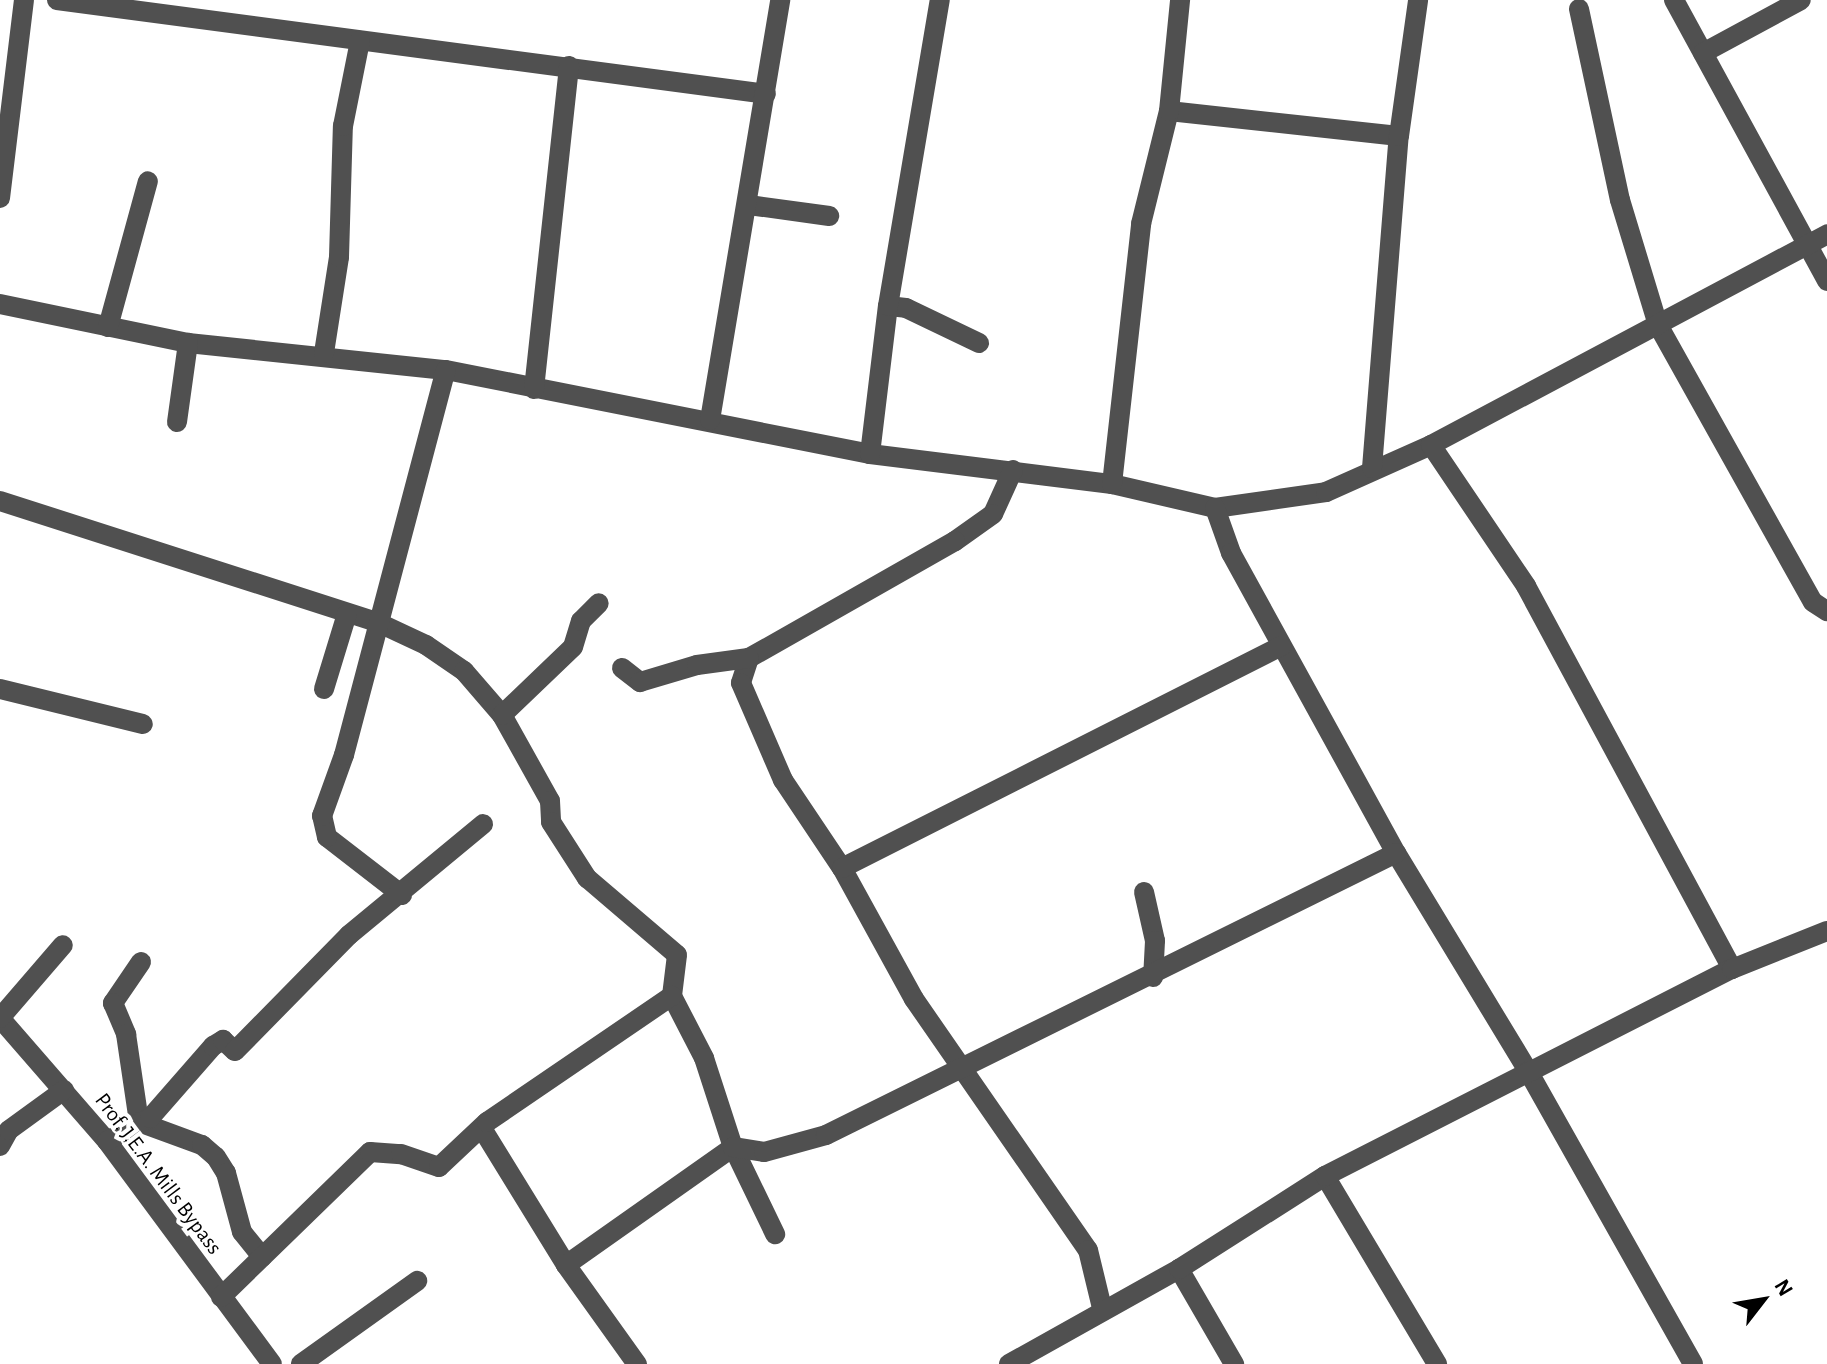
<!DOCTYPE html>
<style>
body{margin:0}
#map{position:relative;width:1827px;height:1364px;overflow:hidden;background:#fff;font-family:"Alegreya Sans",sans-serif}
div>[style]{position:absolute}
.minor>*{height:20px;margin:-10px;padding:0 10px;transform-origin:10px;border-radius:10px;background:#505050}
span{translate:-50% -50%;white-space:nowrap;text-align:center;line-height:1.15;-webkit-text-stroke:8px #fff;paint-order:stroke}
.street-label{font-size:22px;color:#000}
.north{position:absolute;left:1723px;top:1260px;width:80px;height:80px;-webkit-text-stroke:6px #fff;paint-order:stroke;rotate:59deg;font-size:22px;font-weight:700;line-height:32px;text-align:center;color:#000}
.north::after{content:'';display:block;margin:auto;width:28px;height:36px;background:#000;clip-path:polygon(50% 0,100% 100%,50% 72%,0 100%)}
</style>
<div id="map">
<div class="minor">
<div style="left:57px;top:0;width:715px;rotate:7.55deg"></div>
<div style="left:1674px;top:0;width:320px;rotate:61.4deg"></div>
<div style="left:1579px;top:9px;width:195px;rotate:77.9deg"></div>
<div style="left:1620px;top:200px;width:131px;rotate:73.1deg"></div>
<div style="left:1658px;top:325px;width:317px;rotate:60.8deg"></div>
<div style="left:1813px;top:602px;width:17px;rotate:33deg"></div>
<div style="left:1703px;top:53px;width:111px;rotate:-28.4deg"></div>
<div style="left:1169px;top:111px;width:231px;rotate:6.2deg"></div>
<div style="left:0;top:198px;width:199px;rotate:-83.1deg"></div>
<div style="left:749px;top:205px;width:81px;rotate:7.8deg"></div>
<div style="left:0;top:304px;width:192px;rotate:11.7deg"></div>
<div style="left:188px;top:343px;width:259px;rotate:6deg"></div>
<div style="left:446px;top:370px;width:432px;rotate:11.2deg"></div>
<div style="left:870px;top:454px;width:244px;rotate:7.1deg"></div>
<div style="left:1112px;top:484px;width:106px;rotate:13.1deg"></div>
<div style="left:1215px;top:508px;width:112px;rotate:-8.2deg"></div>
<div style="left:1326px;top:492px;width:115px;rotate:-24.1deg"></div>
<div style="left:1431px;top:445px;width:449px;rotate:-28deg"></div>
<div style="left:888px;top:306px;width:18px;rotate:6deg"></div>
<div style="left:906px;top:308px;width:81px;rotate:25.6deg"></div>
<div style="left:108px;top:327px;width:151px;rotate:-74.7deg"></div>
<div style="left:324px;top:353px;width:97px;rotate:-81.1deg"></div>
<div style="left:339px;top:257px;width:131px;rotate:-88.3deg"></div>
<div style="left:343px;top:126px;width:87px;rotate:-78.7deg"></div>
<div style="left:534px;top:389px;width:325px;rotate:-83.8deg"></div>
<div style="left:710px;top:420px;width:426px;rotate:-80.5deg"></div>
<div style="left:177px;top:422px;width:80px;rotate:-82.1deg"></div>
<div style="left:1431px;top:445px;width:170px;rotate:56deg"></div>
<div style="left:1526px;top:586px;width:435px;rotate:61.7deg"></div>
<div style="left:870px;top:454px;width:149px;rotate:-83.1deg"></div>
<div style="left:888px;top:306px;width:310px;rotate:-80.4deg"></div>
<div style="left:1372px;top:468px;width:333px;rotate:-85.4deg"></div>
<div style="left:1399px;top:136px;width:137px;rotate:-82deg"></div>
<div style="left:1013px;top:470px;width:48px;rotate:114.4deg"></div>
<div style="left:993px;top:514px;width:47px;rotate:144.6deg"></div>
<div style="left:955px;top:541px;width:237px;rotate:150.4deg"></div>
<div style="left:749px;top:658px;width:26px;rotate:108deg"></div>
<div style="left:741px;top:683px;width:106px;rotate:66.6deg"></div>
<div style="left:783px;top:780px;width:106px;rotate:56.2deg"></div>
<div style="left:842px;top:868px;width:149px;rotate:61.2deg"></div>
<div style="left:914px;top:999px;width:305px;rotate:55.3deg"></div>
<div style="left:1088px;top:1250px;width:60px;rotate:76.4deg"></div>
<div style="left:1112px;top:484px;width:262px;rotate:-83.6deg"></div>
<div style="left:1141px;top:224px;width:116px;rotate:-76.1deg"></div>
<div style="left:1169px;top:111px;width:112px;rotate:-84.3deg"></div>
<div style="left:0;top:501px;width:398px;rotate:17.8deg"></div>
<div style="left:379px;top:623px;width:52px;rotate:25.1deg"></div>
<div style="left:426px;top:645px;width:46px;rotate:34.4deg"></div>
<div style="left:464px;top:671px;width:58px;rotate:49.2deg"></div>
<div style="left:502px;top:715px;width:98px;rotate:60.8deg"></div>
<div style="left:550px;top:801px;width:21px;rotate:87deg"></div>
<div style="left:551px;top:822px;width:67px;rotate:57.3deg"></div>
<div style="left:587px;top:878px;width:118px;rotate:40.5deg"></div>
<div style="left:677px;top:955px;width:41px;rotate:97deg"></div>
<div style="left:672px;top:996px;width:70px;rotate:62.7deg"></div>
<div style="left:704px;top:1058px;width:94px;rotate:72deg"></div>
<div style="left:733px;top:1147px;width:97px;rotate:64.2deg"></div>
<div style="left:1215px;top:508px;width:48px;rotate:70.4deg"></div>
<div style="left:1231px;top:553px;width:342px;rotate:61.2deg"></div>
<div style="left:1396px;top:853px;width:255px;rotate:58.8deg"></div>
<div style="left:1528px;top:1071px;width:336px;rotate:60.6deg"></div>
<div style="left:622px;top:668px;width:23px;rotate:38deg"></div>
<div style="left:640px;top:682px;width:59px;rotate:-16.6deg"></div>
<div style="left:697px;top:665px;width:52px;rotate:-7.7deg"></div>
<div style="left:0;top:689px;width:147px;rotate:13.8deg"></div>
<div style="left:324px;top:689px;width:78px;rotate:-73deg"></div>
<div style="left:502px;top:715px;width:98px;rotate:-43.8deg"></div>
<div style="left:573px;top:647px;width:27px;rotate:-73deg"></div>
<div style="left:581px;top:621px;width:25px;rotate:-45deg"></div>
<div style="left:842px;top:868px;width:492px;rotate:-26.8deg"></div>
<div style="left:1144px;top:892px;width:50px;rotate:77.3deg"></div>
<div style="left:1155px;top:941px;width:36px;rotate:93deg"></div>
<div style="left:402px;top:895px;width:95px;rotate:-142.3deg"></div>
<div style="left:327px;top:837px;width:22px;rotate:-103deg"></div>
<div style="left:322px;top:816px;width:65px;rotate:-70.2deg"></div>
<div style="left:344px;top:755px;width:398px;rotate:-75.2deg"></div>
<div style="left:141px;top:962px;width:50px;rotate:124.3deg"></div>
<div style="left:113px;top:1003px;width:34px;rotate:67deg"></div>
<div style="left:126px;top:1034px;width:89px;rotate:81.6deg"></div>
<div style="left:139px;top:1122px;width:67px;rotate:20.1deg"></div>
<div style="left:202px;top:1145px;width:18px;rotate:41deg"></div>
<div style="left:216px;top:1157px;width:19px;rotate:58deg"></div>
<div style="left:226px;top:1173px;width:61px;rotate:74.8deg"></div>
<div style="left:242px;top:1232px;width:32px;rotate:51deg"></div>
<div style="left:0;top:1018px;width:163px;rotate:49deg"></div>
<div style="left:107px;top:1141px;width:277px;rotate:53.5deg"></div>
<div style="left:0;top:1018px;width:96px;rotate:-49.2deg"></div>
<div style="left:483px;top:1130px;width:158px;rotate:58.4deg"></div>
<div style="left:566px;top:1265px;width:122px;rotate:54.4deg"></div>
<div style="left:107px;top:1141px;width:49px;rotate:-28.1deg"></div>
<div style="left:150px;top:1118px;width:96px;rotate:-48.8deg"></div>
<div style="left:213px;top:1046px;width:12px;rotate:-31deg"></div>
<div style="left:223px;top:1040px;width:16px;rotate:43deg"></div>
<div style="left:235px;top:1051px;width:163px;rotate:-45.5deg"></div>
<div style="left:349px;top:935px;width:174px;rotate:-39.6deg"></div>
<div style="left:0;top:1146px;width:18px;rotate:-61deg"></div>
<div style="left:9px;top:1130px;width:68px;rotate:-36deg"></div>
<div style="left:1325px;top:1176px;width:219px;rotate:59.2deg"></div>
<div style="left:566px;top:1265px;width:204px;rotate:-35.2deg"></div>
<div style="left:733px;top:1147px;width:31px;rotate:9deg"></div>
<div style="left:764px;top:1152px;width:64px;rotate:-15.3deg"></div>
<div style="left:826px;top:1135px;width:636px;rotate:-26.32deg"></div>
<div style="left:1179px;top:1269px;width:110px;rotate:59.9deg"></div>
<div style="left:221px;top:1297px;width:208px;rotate:-44.2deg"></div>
<div style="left:370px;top:1152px;width:31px;rotate:4deg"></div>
<div style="left:401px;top:1154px;width:40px;rotate:18.9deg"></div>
<div style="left:439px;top:1167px;width:66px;rotate:-43.2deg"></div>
<div style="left:487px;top:1122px;width:224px;rotate:-34.3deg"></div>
<div style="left:301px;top:1364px;width:143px;rotate:-35.6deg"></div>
<div style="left:1009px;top:1364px;width:195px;rotate:-29.2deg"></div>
<div style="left:1179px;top:1269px;width:173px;rotate:-32.5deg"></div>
<div style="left:1325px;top:1176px;width:457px;rotate:-27deg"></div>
<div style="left:1732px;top:969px;width:102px;rotate:-21.8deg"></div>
</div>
<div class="street-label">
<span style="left:158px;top:1174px;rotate:53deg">Prof. J.E.A. Mills Bypass</span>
</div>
<div class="north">N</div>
</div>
